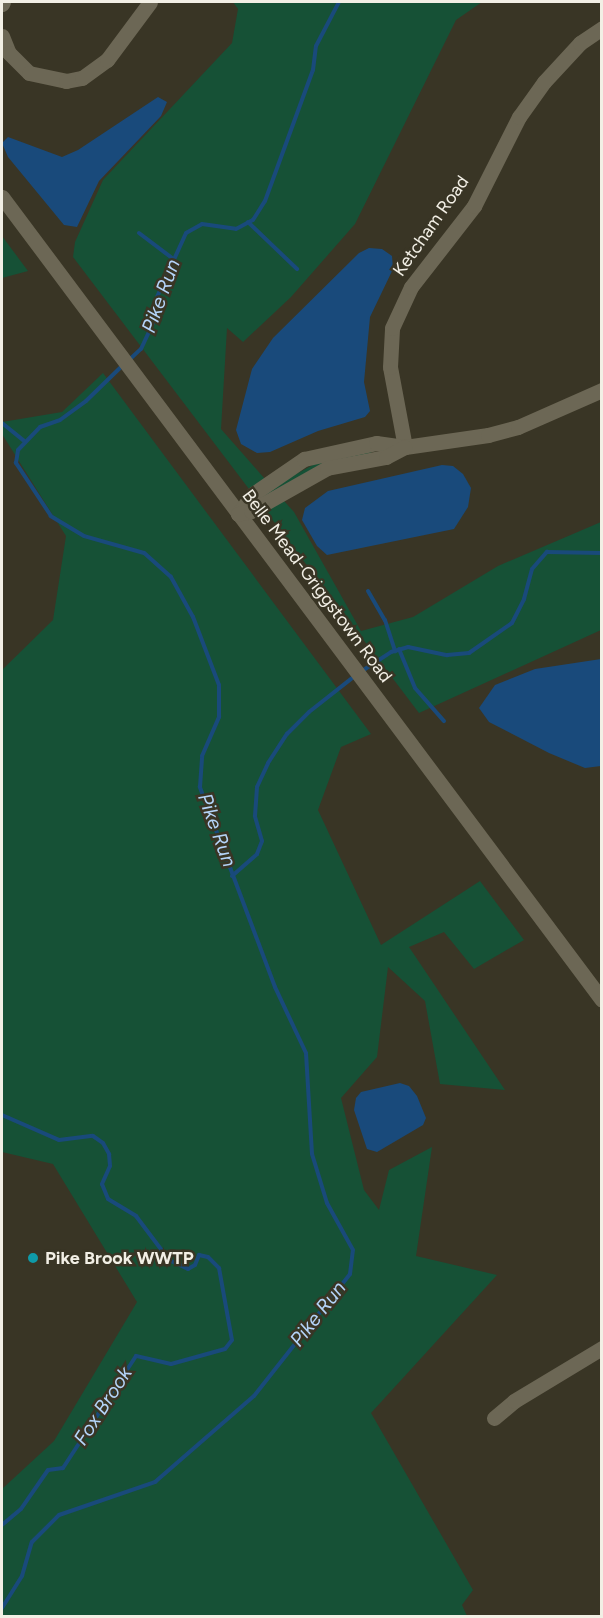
<!DOCTYPE html>
<style>
body{margin:0}
#map{position:relative;width:603px;height:1618px;overflow:hidden;background:#393525;font-family:Figtree,sans-serif}
div>[style]{position:absolute}
.green>*{inset:0;background:#165136}
.water>*{inset:0;background:#194a7b}
.stream>*{height:4px;margin:-2px;padding:0 2px;transform-origin:2px;border-radius:2px;background:#194a7b}
.minor>*{height:15px;margin:-7.5px;padding:0 7.5px;transform-origin:7.5px;border-radius:7.5px;background:#6c6755}
.dots>*{width:16px;height:16px;translate:-50% -50%;box-sizing:border-box;border:3px solid #393525;border-radius:50%}
span{translate:-50% -50%;white-space:nowrap;text-align:center;line-height:1.15;-webkit-text-stroke:5px #393525;paint-order:stroke}
.street-label{font-size:18px;color:#f2efe5}
.poi-label{font-size:18px;color:#f2efe5;font-weight:700}
.left{translate:0 -50%;text-align:left}
.water-label{font-size:20px;color:#b4d4f8;font-style:italic}
.frame{position:absolute;inset:0;border:3px solid #f2efe5;pointer-events:none}
</style>
<div id="map">
<div class="green">
<div style="clip-path:polygon(233px 2px,482px 2px,456px 20px,355px 224px,291px 297px,243px 342px,227px 328px,221px 429px,272px 487px,324px 459px,377px 450px,276px 492px,294px 512px,361px 631px,413px 617px,498px 566px,601px 522px,601px 630px,419px 713px,73px 257px,75px 242px,103px 180px,232px 43px,238px 9px)"></div>
<div style="clip-path:polygon(2px 236px,28px 271px,2px 278px)"></div>
<div style="clip-path:polygon(103px 373px,371px 734px,341px 747px,318px 810px,381px 945px,480px 881px,524px 940px,474px 969px,444px 932px,409px 947px,505px 1090px,440px 1084px,425px 1001px,388px 967px,377px 1057px,341px 1098px,364px 1190px,379px 1210px,389px 1170px,432px 1147px,416px 1256px,497px 1275px,371px 1413px,473px 1590px,462px 1605px,467px 1616px,2px 1616px,2px 1489px,54px 1441px,137px 1302px,53px 1164px,2px 1152px,2px 670px,53px 620px,66px 536px,2px 434px,2px 422px,62px 412px)"></div>
</div>
<div class="water">
<div style="clip-path:polygon(158px 97px,167px 102px,161px 116px,99px 181px,77px 227px,64px 225px,8px 157px,2px 143px,8px 137px,62px 157px,78px 150px)"></div>
<div style="clip-path:polygon(369px 248px,382px 249px,392px 256px,393px 269px,370px 317px,364px 382px,370px 411px,365px 417px,318px 431px,270px 452px,257px 453px,241px 444px,236px 430px,252px 369px,273px 338px,359px 253px)"></div>
<div style="clip-path:polygon(442px 465px,453px 466px,463px 474px,471px 488px,468px 507px,454px 529px,327px 555px,317px 546px,302px 520px,305px 508px,328px 491px)"></div>
<div style="clip-path:polygon(601px 659px,601px 766px,585px 768px,549px 753px,489px 722px,479px 708px,495px 685px,535px 669px)"></div>
<div style="clip-path:polygon(400px 1083px,409px 1086px,417px 1096px,426px 1118px,423px 1125px,377px 1152px,367px 1149px,354px 1110px,356px 1098px,361px 1092px)"></div>
</div>
<div class="stream">
<div style="left:248px;top:222px;width:68px;rotate:43.8deg"></div>
<div style="left:139px;top:233px;width:41px;rotate:37.1deg"></div>
<div style="left:129px;top:360px;width:16px;rotate:-43deg"></div>
<div style="left:141px;top:349px;width:29px;rotate:-65deg"></div>
<div style="left:153px;top:323px;width:26px;rotate:-81deg"></div>
<div style="left:157px;top:297px;width:70px;rotate:-65.6deg"></div>
<div style="left:186px;top:233px;width:18px;rotate:-29deg"></div>
<div style="left:202px;top:224px;width:34px;rotate:8deg"></div>
<div style="left:236px;top:229px;width:19px;rotate:-28deg"></div>
<div style="left:253px;top:220px;width:22px;rotate:-58deg"></div>
<div style="left:265px;top:201px;width:140px;rotate:-69.9deg"></div>
<div style="left:313px;top:70px;width:24px;rotate:-83deg"></div>
<div style="left:316px;top:46px;width:50px;rotate:-62.4deg"></div>
<div style="left:2px;top:423px;width:28px;rotate:39deg"></div>
<div style="left:368px;top:591px;width:34px;rotate:60deg"></div>
<div style="left:385px;top:620px;width:33px;rotate:72deg"></div>
<div style="left:399px;top:649px;width:42px;rotate:67.7deg"></div>
<div style="left:415px;top:688px;width:44px;rotate:48.7deg"></div>
<div style="left:362px;top:671px;width:35px;rotate:-33deg"></div>
<div style="left:391px;top:652px;width:18px;rotate:-16deg"></div>
<div style="left:408px;top:647px;width:40px;rotate:12deg"></div>
<div style="left:447px;top:655px;width:22px;rotate:-5deg"></div>
<div style="left:469px;top:653px;width:52px;rotate:-34.9deg"></div>
<div style="left:512px;top:623px;width:27px;rotate:-63deg"></div>
<div style="left:524px;top:599px;width:31px;rotate:-75deg"></div>
<div style="left:532px;top:569px;width:23px;rotate:-49deg"></div>
<div style="left:547px;top:552px;width:55px;rotate:1deg"></div>
<div style="left:232px;top:876px;width:33px;rotate:-41deg"></div>
<div style="left:257px;top:854px;width:14px;rotate:-69deg"></div>
<div style="left:262px;top:841px;width:26px;rotate:-106deg"></div>
<div style="left:255px;top:816px;width:29px;rotate:-86deg"></div>
<div style="left:257px;top:787px;width:26px;rotate:-65deg"></div>
<div style="left:268px;top:763px;width:35px;rotate:-57deg"></div>
<div style="left:287px;top:734px;width:31px;rotate:-45deg"></div>
<div style="left:309px;top:712px;width:60px;rotate:-38.2deg"></div>
<div style="left:2px;top:1115px;width:62px;rotate:23.7deg"></div>
<div style="left:59px;top:1140px;width:34px;rotate:-7deg"></div>
<div style="left:93px;top:1136px;width:12px;rotate:35deg"></div>
<div style="left:103px;top:1143px;width:13px;rotate:61deg"></div>
<div style="left:109px;top:1154px;width:12px;rotate:85deg"></div>
<div style="left:110px;top:1166px;width:20px;rotate:114deg"></div>
<div style="left:102px;top:1184px;width:16px;rotate:68deg"></div>
<div style="left:108px;top:1199px;width:33px;rotate:31deg"></div>
<div style="left:136px;top:1216px;width:55px;rotate:53.1deg"></div>
<div style="left:169px;top:1260px;width:21px;rotate:25deg"></div>
<div style="left:188px;top:1269px;width:8px;rotate:-30deg"></div>
<div style="left:195px;top:1265px;width:11px;rotate:-68deg"></div>
<div style="left:199px;top:1255px;width:9px;rotate:13deg"></div>
<div style="left:208px;top:1257px;width:16px;rotate:45deg"></div>
<div style="left:219px;top:1268px;width:73px;rotate:79.8deg"></div>
<div style="left:232px;top:1340px;width:11px;rotate:128deg"></div>
<div style="left:225px;top:1349px;width:56px;rotate:164.5deg"></div>
<div style="left:171px;top:1364px;width:36px;rotate:-167deg"></div>
<div style="left:136px;top:1356px;width:134px;rotate:123.1deg"></div>
<div style="left:63px;top:1468px;width:15px;rotate:172deg"></div>
<div style="left:48px;top:1470px;width:47px;rotate:124.7deg"></div>
<div style="left:21px;top:1509px;width:25px;rotate:140deg"></div>
<div style="left:2px;top:1608px;width:38px;rotate:-58deg"></div>
<div style="left:22px;top:1576px;width:35px;rotate:-74deg"></div>
<div style="left:32px;top:1542px;width:38px;rotate:-45deg"></div>
<div style="left:59px;top:1515px;width:102px;rotate:-19deg"></div>
<div style="left:155px;top:1482px;width:131px;rotate:-41deg"></div>
<div style="left:254px;top:1396px;width:155px;rotate:-51.8deg"></div>
<div style="left:350px;top:1274px;width:24px;rotate:-83deg"></div>
<div style="left:353px;top:1250px;width:54px;rotate:-119deg"></div>
<div style="left:327px;top:1203px;width:51px;rotate:-107deg"></div>
<div style="left:312px;top:1154px;width:101px;rotate:-93.4deg"></div>
<div style="left:306px;top:1053px;width:73px;rotate:-115.2deg"></div>
<div style="left:275px;top:987px;width:214px;rotate:-110.6deg"></div>
<div style="left:200px;top:787px;width:31px;rotate:-86deg"></div>
<div style="left:202px;top:756px;width:43px;rotate:-66.4deg"></div>
<div style="left:219px;top:717px;width:32px;rotate:-90deg"></div>
<div style="left:219px;top:685px;width:73px;rotate:-110.9deg"></div>
<div style="left:193px;top:617px;width:46px;rotate:-118.8deg"></div>
<div style="left:171px;top:577px;width:36px;rotate:-138deg"></div>
<div style="left:144px;top:553px;width:62px;rotate:-164.2deg"></div>
<div style="left:84px;top:536px;width:39px;rotate:-149deg"></div>
<div style="left:51px;top:516px;width:64px;rotate:-123.4deg"></div>
<div style="left:16px;top:463px;width:13px;rotate:-81deg"></div>
<div style="left:18px;top:450px;width:32px;rotate:-46deg"></div>
<div style="left:40px;top:427px;width:21px;rotate:-19deg"></div>
<div style="left:60px;top:420px;width:32px;rotate:-36deg"></div>
<div style="left:86px;top:401px;width:52px;rotate:-44.2deg"></div>
</div>
<div class="minor">
<div style="left:2px;top:4px;width:2px;rotate:-63deg"></div>
<div style="left:2px;top:36px;width:18px;rotate:68deg"></div>
<div style="left:9px;top:53px;width:28px;rotate:45deg"></div>
<div style="left:29px;top:73px;width:38px;rotate:12deg"></div>
<div style="left:66px;top:81px;width:16px;rotate:-11deg"></div>
<div style="left:82px;top:78px;width:31px;rotate:-36deg"></div>
<div style="left:107px;top:60px;width:72px;rotate:-53.4deg"></div>
<div style="left:2px;top:197px;width:1002px;rotate:53.23deg"></div>
<div style="left:405px;top:447px;width:81px;rotate:-100.6deg"></div>
<div style="left:390px;top:367px;width:39px;rotate:-87deg"></div>
<div style="left:392px;top:328px;width:45px;rotate:-65.1deg"></div>
<div style="left:411px;top:287px;width:103px;rotate:-52.1deg"></div>
<div style="left:474px;top:206px;width:100px;rotate:-63.2deg"></div>
<div style="left:519px;top:117px;width:43px;rotate:-54.5deg"></div>
<div style="left:544px;top:82px;width:53px;rotate:-47.3deg"></div>
<div style="left:580px;top:43px;width:27px;rotate:-34deg"></div>
<div style="left:238px;top:514px;width:25px;rotate:-53deg"></div>
<div style="left:253px;top:494px;width:62px;rotate:-34.5deg"></div>
<div style="left:304px;top:459px;width:74px;rotate:-12.5deg"></div>
<div style="left:376px;top:443px;width:29px;rotate:8deg"></div>
<div style="left:405px;top:447px;width:84px;rotate:-8.2deg"></div>
<div style="left:488px;top:435px;width:31px;rotate:-15deg"></div>
<div style="left:518px;top:427px;width:92px;rotate:-23.8deg"></div>
<div style="left:238px;top:514px;width:13px;rotate:-13deg"></div>
<div style="left:251px;top:511px;width:87px;rotate:-29.5deg"></div>
<div style="left:327px;top:468px;width:60px;rotate:-10.6deg"></div>
<div style="left:386px;top:457px;width:21px;rotate:-28deg"></div>
<div style="left:494px;top:1418px;width:26px;rotate:-40deg"></div>
<div style="left:514px;top:1401px;width:103px;rotate:-31.1deg"></div>
</div>
<div class="dots">
<div style="left:33px;top:1258px;background:#0f9aa8"></div>
</div>
<div class="street-label">
<span style="left:431px;top:226px;rotate:-55deg">Ketcham Road</span>
<span style="left:317px;top:586px;rotate:53deg">Belle Mead-Griggstown Road</span>
</div>
<div class="poi-label">
<span class="left" style="left:45px;top:1258px">Pike Brook WWTP</span>
</div>
<div class="water-label">
<span style="left:161px;top:296px;rotate:-70deg">Pike Run</span>
<span style="left:217px;top:830px;rotate:70deg">Pike Run</span>
<span style="left:318px;top:1314px;rotate:-52deg">Pike Run</span>
<span style="left:103px;top:1406px;rotate:-57deg">Fox Brook</span>
</div>
<div class="frame"></div>
</div>
